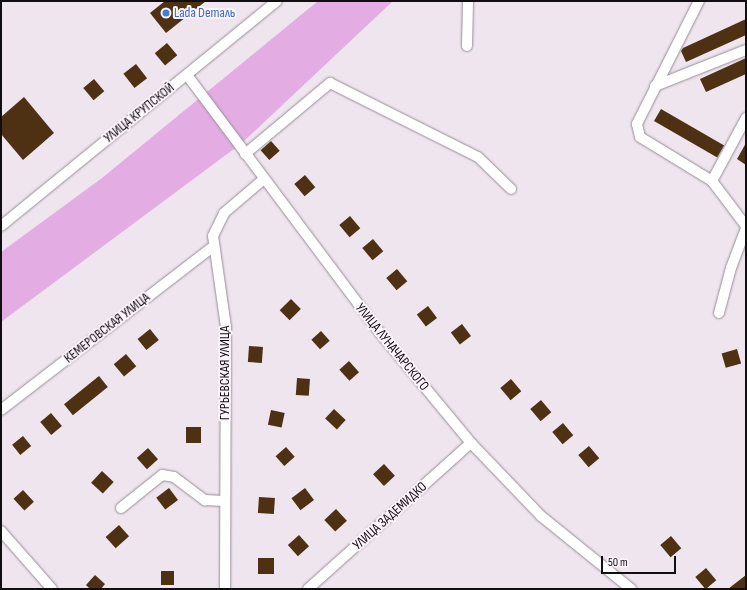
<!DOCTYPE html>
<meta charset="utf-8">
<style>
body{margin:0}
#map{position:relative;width:747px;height:590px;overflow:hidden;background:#efe5ef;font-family:"Sofia Sans Condensed",sans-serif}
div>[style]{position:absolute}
.green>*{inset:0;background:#e3ade4}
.building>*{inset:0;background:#4e3112;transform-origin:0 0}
.roads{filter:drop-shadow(0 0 1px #968d96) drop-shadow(0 0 1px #968d96)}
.minor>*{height:10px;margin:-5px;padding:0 5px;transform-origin:5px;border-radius:5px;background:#fff}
.dots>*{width:11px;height:11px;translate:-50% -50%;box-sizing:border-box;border:2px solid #fcf3fc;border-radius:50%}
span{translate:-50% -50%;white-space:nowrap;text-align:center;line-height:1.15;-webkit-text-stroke:4px #fcf3fc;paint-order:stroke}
.shop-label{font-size:14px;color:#366cbe}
.left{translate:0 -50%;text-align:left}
.street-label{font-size:14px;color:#110e11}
.frame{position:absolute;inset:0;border:2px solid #110e11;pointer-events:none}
.scale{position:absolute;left:601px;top:556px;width:75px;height:18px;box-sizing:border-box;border:2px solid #110e11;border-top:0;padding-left:5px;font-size:12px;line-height:14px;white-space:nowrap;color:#110e11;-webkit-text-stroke:3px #fcf3fc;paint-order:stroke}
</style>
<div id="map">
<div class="green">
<div style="clip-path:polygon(318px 1px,393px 1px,242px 143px,1px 322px,1px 252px,102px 178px)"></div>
</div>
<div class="building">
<div style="clip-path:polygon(165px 1px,206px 1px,166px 33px,150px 13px)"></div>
<div style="clip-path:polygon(746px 19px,746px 35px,686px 62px,681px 51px,683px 48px)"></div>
<div style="left:167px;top:43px;width:16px;height:16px;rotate:50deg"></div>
<div style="clip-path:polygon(746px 58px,746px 74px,706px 92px,700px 79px)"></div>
<div style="left:136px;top:64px;width:18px;height:16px;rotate:52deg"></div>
<div style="left:94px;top:79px;width:16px;height:14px;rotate:50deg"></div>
<div style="clip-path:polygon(24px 97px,54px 133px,23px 160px,1px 134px,1px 117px)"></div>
<div style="left:661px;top:109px;width:73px;height:14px;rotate:30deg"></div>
<div style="left:271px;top:141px;width:13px;height:14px;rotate:48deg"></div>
<div style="clip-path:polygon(746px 143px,746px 165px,737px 159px)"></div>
<div style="left:305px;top:175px;width:16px;height:14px;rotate:50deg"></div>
<div style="left:350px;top:216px;width:16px;height:14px;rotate:50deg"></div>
<div style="left:373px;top:239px;width:16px;height:14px;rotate:50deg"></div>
<div style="left:397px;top:269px;width:16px;height:14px;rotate:50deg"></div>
<div style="left:291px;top:299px;width:14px;height:16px;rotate:45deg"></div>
<div style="left:428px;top:306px;width:15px;height:14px;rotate:53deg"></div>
<div style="left:462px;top:324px;width:15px;height:14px;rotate:53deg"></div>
<div style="left:150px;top:329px;width:14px;height:16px;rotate:51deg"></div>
<div style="left:321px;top:331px;width:13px;height:13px;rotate:48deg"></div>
<div style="left:249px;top:346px;width:14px;height:16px;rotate:4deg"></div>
<div style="left:737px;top:349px;width:15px;height:16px;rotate:74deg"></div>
<div style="left:126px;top:354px;width:16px;height:16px;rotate:50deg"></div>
<div style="left:349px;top:361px;width:15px;height:13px;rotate:48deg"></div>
<div style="left:99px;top:376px;width:14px;height:45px;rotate:51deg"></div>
<div style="left:297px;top:378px;width:13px;height:17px;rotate:4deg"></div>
<div style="left:511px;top:379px;width:16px;height:14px;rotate:50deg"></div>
<div style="left:541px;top:400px;width:16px;height:14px;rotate:50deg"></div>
<div style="left:334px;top:409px;width:16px;height:13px;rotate:43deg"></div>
<div style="left:271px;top:410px;width:14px;height:15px;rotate:12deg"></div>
<div style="left:51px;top:413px;width:17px;height:14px;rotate:50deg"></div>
<div style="left:563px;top:423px;width:16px;height:14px;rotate:50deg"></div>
<div style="left:186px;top:427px;width:15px;height:16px"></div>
<div style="left:23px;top:436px;width:13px;height:14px;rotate:51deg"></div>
<div style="left:589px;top:446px;width:16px;height:14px;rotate:50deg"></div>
<div style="left:286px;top:447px;width:13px;height:14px;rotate:48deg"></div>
<div style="left:148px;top:448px;width:15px;height:15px;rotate:48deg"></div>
<div style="left:384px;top:464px;width:16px;height:15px;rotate:47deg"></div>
<div style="left:102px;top:471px;width:16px;height:16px;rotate:43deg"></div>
<div style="left:169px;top:488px;width:15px;height:16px;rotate:53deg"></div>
<div style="left:305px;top:488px;width:15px;height:17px;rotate:53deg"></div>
<div style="left:23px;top:490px;width:16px;height:13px;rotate:47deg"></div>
<div style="left:259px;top:497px;width:16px;height:16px;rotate:4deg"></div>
<div style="left:336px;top:509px;width:16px;height:16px;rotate:47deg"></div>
<div style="left:119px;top:525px;width:15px;height:18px;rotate:48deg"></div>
<div style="left:299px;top:535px;width:15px;height:15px;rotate:48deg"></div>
<div style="left:671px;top:536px;width:16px;height:14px;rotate:50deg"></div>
<div style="left:258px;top:558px;width:16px;height:16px"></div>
<div style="left:706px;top:568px;width:16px;height:14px;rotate:50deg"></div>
<div style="left:161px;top:571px;width:13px;height:14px"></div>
<div style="clip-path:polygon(95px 575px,105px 584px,101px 589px,90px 589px,86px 585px)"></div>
<div style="clip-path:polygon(746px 575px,746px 589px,728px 589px)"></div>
</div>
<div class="roads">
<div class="minor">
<div style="left:699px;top:1px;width:138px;rotate:116.8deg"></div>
<div style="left:637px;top:124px;width:13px;rotate:77deg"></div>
<div style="left:640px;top:137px;width:84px;rotate:31.4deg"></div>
<div style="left:712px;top:181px;width:56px;rotate:52.9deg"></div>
<div style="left:467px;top:46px;width:45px;rotate:-88.7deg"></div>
<div style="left:187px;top:75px;width:322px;rotate:53.2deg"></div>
<div style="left:380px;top:333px;width:143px;rotate:50.4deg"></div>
<div style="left:471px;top:443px;width:101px;rotate:46.2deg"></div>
<div style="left:541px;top:516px;width:116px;rotate:39deg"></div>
<div style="left:655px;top:86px;width:98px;rotate:-21.6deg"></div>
<div style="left:245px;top:154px;width:111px;rotate:-39.9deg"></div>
<div style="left:330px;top:83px;width:165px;rotate:26.6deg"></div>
<div style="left:478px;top:157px;width:46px;rotate:44.1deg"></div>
<div style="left:712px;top:181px;width:72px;rotate:-61.6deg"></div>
<div style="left:1px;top:226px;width:356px;rotate:-39.2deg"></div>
<div style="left:719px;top:313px;width:47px;rotate:-75.1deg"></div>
<div style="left:731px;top:268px;width:43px;rotate:-69.4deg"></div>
<div style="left:1px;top:410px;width:269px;rotate:-37.6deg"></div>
<div style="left:121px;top:508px;width:53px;rotate:-38.8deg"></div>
<div style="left:162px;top:475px;width:12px;rotate:9deg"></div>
<div style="left:174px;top:477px;width:39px;rotate:37deg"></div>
<div style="left:205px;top:500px;width:19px;rotate:3deg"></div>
<div style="left:1px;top:531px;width:77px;rotate:48.7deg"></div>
<div style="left:225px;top:589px;width:262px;rotate:-89.8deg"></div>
<div style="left:226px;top:327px;width:92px;rotate:-98.1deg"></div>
<div style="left:213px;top:236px;width:25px;rotate:-64deg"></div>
<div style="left:224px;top:213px;width:52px;rotate:-40.4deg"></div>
<div style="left:308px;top:589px;width:219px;rotate:-41.9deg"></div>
</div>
</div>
<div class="dots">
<div style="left:166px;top:13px;background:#3f7fe0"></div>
</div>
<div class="shop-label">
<span class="left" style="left:174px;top:13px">Lada Dеталь</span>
</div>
<div class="street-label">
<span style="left:139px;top:113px;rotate:-39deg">УЛИЦА КРУПСКОЙ</span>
<span style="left:107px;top:328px;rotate:-38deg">КЕМЕРОВСКАЯ УЛИЦА</span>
<span style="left:392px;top:347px;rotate:51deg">УЛИЦА ЛУНАЧАРСКОГО</span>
<span style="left:225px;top:373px;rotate:-90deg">ГУРЬЕВСКАЯ УЛИЦА</span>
<span style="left:390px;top:516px;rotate:-42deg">УЛИЦА ЗАДЕМИДКО</span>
</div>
<div class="frame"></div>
<div class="scale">50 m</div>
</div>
